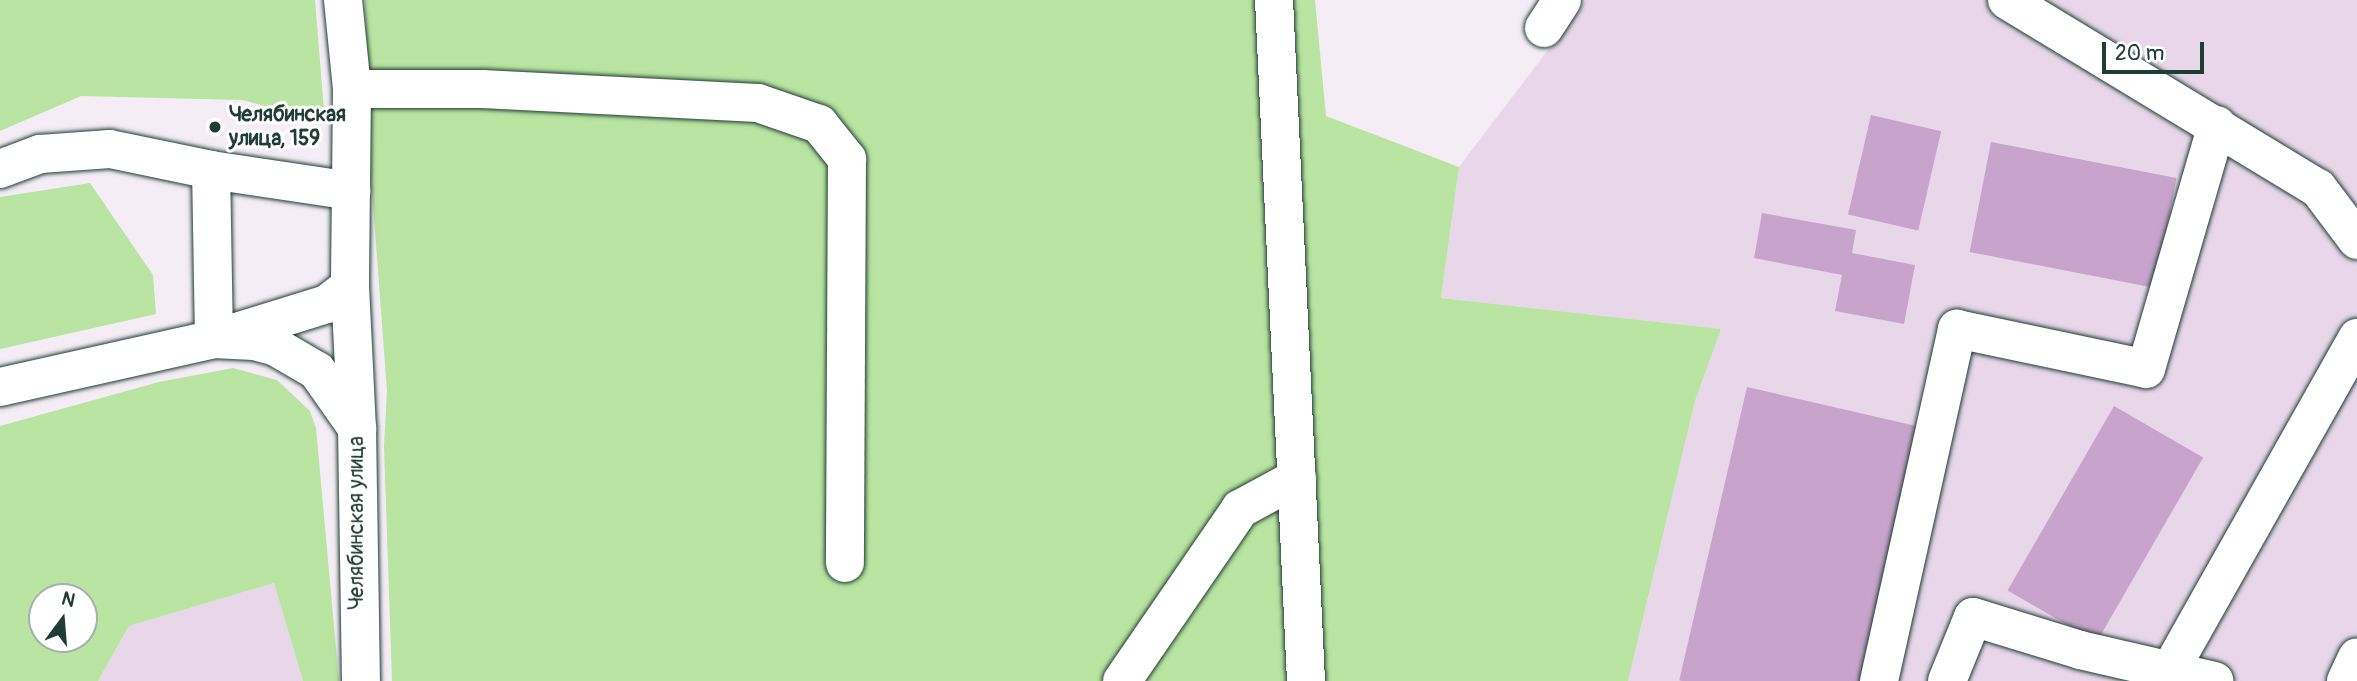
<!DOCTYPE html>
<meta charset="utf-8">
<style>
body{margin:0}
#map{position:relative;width:2357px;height:681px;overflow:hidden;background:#f4edf5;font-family:Pangolin,sans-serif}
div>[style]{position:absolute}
.built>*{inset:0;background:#e7d7e9}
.green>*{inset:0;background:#b9e4a1}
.building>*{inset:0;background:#c8a4cc;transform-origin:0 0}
.roads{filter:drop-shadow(0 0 2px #1f3d34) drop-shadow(0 0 2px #1f3d34)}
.minor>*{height:38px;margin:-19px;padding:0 19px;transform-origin:19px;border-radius:19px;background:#fff}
.dots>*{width:19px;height:19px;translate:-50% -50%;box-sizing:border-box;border:4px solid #fff;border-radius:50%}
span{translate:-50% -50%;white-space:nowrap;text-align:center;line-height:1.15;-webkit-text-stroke:6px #fff;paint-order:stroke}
.poi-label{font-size:21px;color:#1f3d34;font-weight:700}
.left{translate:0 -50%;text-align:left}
.street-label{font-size:21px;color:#1f3d34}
.north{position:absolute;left:28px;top:583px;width:70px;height:70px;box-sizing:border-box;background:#fff;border:2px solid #a5b1ae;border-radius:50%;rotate:16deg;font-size:19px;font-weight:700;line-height:28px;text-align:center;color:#1f3d34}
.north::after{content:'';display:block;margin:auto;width:24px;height:32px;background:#1f3d34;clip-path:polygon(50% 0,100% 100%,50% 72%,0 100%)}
.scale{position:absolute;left:2102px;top:42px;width:102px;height:32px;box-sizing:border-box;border:4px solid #1f3d34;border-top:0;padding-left:9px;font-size:21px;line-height:24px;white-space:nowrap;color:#1f3d34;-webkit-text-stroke:5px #fff;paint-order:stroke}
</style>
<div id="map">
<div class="built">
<div style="clip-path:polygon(1586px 0,2357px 0,2357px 681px,1628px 681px,1695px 401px,1721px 329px,1441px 298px,1459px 167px)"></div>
<div style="clip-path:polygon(274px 583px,303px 681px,98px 681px,129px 626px)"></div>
</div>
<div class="green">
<div style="clip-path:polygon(0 0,315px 0,325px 123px,243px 100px,81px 96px,0 131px)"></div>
<div style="clip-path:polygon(365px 0,1315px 0,1326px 116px,1459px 167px,1441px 298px,1721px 329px,1695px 401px,1628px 681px,392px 681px,384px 446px,387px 391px,371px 177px)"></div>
<div style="clip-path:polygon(90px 183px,153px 275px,156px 314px,0 349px,0 197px)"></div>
<div style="clip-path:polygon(evenodd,233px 368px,277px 380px,310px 411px,316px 428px,339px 681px,303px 681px,274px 583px,129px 626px,98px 681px,0 681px,0 426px,159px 382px,233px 368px,42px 597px,84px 597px,84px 639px,42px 639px,42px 597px)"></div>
</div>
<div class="building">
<div style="left:1871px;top:115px;width:72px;height:102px;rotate:13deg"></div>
<div style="left:1991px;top:142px;width:189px;height:112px;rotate:11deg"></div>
<div style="clip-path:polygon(1762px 213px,1856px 230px,1852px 253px,1915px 265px,1904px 324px,1835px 311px,1842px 275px,1754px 258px)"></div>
<div style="left:1747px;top:387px;width:178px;height:301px;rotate:13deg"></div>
<div style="left:2114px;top:406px;width:103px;height:213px;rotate:30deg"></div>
</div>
<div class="roads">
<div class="minor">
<div style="left:343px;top:0;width:89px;rotate:84.2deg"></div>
<div style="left:352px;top:89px;width:197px;rotate:90.6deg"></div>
<div style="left:350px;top:286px;width:142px;rotate:87.2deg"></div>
<div style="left:357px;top:428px;width:253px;rotate:89.1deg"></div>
<div style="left:1274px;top:0;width:682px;rotate:87.31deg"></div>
<div style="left:2007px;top:0;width:363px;rotate:31.2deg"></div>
<div style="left:2318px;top:188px;width:65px;rotate:53.1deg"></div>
<div style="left:1544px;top:28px;width:33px;rotate:-57deg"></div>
<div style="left:352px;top:89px;width:130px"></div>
<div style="left:482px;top:89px;width:276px;rotate:2.9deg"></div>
<div style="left:758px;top:103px;width:65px;rotate:19deg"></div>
<div style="left:819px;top:124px;width:45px;rotate:51.3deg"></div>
<div style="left:847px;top:159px;width:404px;rotate:90.3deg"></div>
<div style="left:0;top:169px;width:43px;rotate:-20.6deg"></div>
<div style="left:40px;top:154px;width:70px;rotate:-4.1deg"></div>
<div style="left:110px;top:149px;width:103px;rotate:11.7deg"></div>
<div style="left:227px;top:335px;width:105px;rotate:-17.2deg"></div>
<div style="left:327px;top:304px;width:29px;rotate:-38deg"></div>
<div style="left:214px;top:339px;width:169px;rotate:-91deg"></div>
<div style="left:211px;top:170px;width:142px;rotate:8.5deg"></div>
<div style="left:0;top:387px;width:219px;rotate:-12.6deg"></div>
<div style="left:214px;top:339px;width:40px;rotate:2.9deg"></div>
<div style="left:254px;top:341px;width:23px;rotate:15deg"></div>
<div style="left:276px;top:347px;width:48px;rotate:30.3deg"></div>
<div style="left:317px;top:371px;width:70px;rotate:54.9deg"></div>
<div style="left:1122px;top:681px;width:209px;rotate:-55.5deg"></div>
<div style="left:1240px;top:509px;width:65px;rotate:-28.5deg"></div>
<div style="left:1879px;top:681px;width:361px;rotate:-77.5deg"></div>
<div style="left:1957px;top:329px;width:193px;rotate:11.9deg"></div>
<div style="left:2146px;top:369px;width:254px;rotate:-73.8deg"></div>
<div style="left:1947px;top:681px;width:69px;rotate:-67.9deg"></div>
<div style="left:1973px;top:617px;width:112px;rotate:17.1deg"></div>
<div style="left:2080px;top:650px;width:138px;rotate:13deg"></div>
<div style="left:2164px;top:681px;width:394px;rotate:-60.6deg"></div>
<div style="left:2346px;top:681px;width:26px;rotate:-65deg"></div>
</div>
</div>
<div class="dots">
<div style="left:215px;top:127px;background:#1f3d34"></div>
</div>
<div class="poi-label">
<span class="left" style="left:229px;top:127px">Челябинская<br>улица, 159</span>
</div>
<div class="street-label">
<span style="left:357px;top:523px;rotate:-90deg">Челябинская улица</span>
</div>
<div class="north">N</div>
<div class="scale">20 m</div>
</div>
